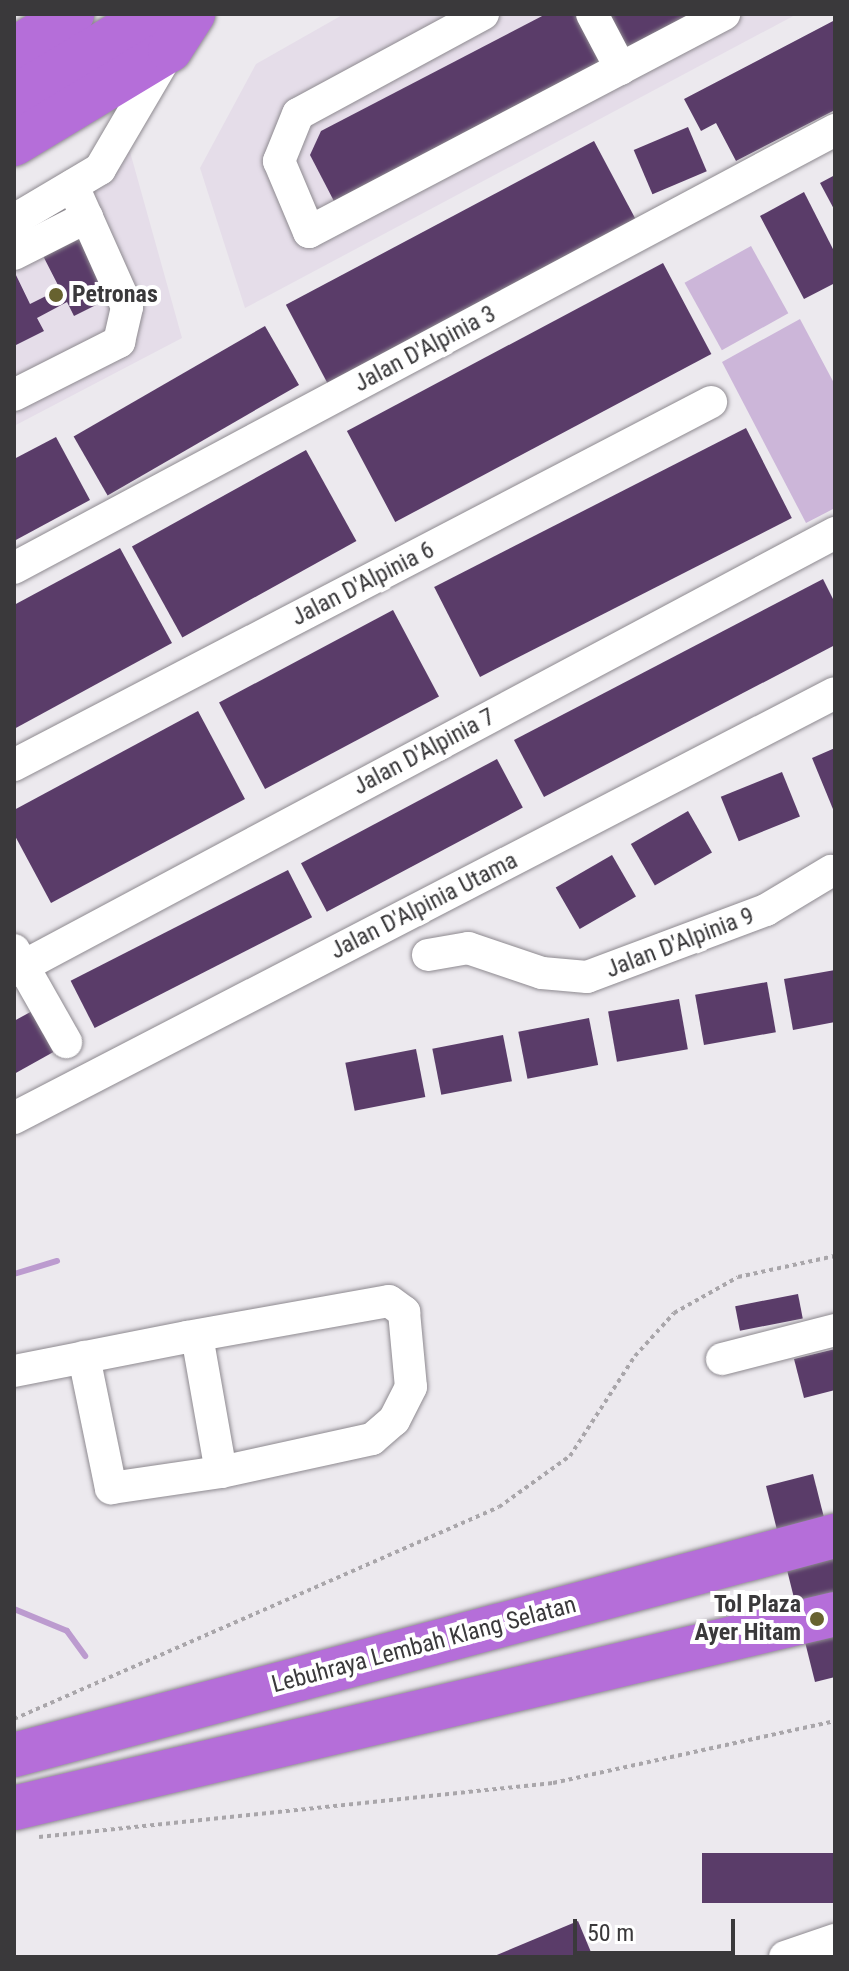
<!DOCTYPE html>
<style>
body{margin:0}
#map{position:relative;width:849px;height:1971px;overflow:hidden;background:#ece9ee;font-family:"Roboto Condensed",sans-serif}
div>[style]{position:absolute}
.built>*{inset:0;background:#e5dde9}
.green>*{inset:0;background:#ccb6d9;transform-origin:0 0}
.stream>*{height:6px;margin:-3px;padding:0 3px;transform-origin:3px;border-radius:3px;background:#bc9bcf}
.building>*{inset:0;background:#5a3c69;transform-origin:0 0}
.path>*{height:4px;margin-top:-2px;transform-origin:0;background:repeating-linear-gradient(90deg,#a9a6aa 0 4px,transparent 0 8px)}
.roads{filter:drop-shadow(0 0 2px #8e8a90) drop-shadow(0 0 2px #8e8a90)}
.minor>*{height:32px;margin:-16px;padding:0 16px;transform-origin:16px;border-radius:16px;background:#fff}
.highway>*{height:44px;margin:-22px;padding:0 22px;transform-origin:22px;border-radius:22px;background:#b56ed9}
.dots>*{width:22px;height:22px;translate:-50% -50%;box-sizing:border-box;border:4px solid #fff;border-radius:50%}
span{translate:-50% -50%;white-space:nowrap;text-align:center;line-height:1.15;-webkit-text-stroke:8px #fff;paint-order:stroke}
.poi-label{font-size:24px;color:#3a393b;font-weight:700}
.left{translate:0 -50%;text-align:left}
.right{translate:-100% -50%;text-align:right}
.street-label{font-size:24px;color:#3a393b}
.frame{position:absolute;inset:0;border:16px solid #3a393b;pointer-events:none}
.scale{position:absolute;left:573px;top:1919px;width:162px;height:36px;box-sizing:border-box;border:4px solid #3a393b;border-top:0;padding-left:10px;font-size:24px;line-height:28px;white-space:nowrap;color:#3a393b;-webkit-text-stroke:6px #fff;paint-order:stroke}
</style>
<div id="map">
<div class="built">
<div style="clip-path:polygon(344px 14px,797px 14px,245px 308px,200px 168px,256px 64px)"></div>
<div style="clip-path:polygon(127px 141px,182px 338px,14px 426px,14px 204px)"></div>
</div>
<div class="green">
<div style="left:751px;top:246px;width:77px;height:76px;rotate:61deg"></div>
<div style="clip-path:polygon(800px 319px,835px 385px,835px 508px,806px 523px,722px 362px)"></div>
</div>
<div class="stream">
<div style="left:14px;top:1274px;width:45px;rotate:-16.8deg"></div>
<div style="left:14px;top:1609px;width:57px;rotate:22.5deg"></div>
<div style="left:67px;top:1631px;width:31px;rotate:54deg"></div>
</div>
<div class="building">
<div style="clip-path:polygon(546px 14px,586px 14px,611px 61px,336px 205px,310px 155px,321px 131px)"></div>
<div style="clip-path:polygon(605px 14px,702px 14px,626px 54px)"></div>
<div style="clip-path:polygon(835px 20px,835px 110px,736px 161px,716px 123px,701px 131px,684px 99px)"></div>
<div style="left:688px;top:127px;width:48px;height:59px;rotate:67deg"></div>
<div style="left:594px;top:141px;width:89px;height:349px;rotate:62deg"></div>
<div style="clip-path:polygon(835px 175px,835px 211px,820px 183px)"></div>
<div style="clip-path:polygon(804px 192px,835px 253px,835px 283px,804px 299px,760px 216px)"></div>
<div style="clip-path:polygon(82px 227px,116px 295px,74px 316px,67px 302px,37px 318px,44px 331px,14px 346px,14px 271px,30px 304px,60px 289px,39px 248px)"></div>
<div style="left:663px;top:263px;width:103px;height:358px;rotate:62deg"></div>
<div style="left:265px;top:326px;width:68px;height:221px;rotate:60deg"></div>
<div style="left:746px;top:428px;width:101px;height:350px;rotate:63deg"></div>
<div style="clip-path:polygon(56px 437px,90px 500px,14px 541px,14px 459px)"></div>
<div style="left:306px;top:450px;width:104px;height:199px;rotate:61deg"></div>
<div style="clip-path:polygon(120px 548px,172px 643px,14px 729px,14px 605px)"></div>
<div style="clip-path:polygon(823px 579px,835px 603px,835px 645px,544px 797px,514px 740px)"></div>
<div style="left:393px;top:610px;width:98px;height:197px;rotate:62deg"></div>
<div style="clip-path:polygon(198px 711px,245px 799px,51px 903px,14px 834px,14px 810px)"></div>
<div style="clip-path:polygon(835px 748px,835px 814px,812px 758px)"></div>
<div style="left:497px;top:759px;width:55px;height:222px;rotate:62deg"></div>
<div style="left:782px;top:772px;width:48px;height:66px;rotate:68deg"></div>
<div style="left:688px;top:811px;width:48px;height:66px;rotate:60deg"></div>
<div style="left:612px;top:855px;width:48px;height:65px;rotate:60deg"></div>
<div style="left:288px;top:870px;width:53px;height:244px;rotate:63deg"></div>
<div style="clip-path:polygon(835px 970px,835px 1022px,793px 1030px,784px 979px)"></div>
<div style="left:767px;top:982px;width:51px;height:73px;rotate:80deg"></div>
<div style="left:679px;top:999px;width:51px;height:72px;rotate:80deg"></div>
<div style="clip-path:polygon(34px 1010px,57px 1050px,14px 1074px,14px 1021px)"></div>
<div style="left:589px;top:1018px;width:48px;height:72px;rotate:79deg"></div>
<div style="left:503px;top:1035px;width:47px;height:72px;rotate:79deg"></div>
<div style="left:416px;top:1049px;width:49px;height:72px;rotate:79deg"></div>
<div style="left:798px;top:1294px;width:25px;height:64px;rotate:79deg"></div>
<div style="clip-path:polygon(835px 1349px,835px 1390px,804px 1398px,794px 1359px)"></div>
<div style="clip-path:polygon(813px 1474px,835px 1561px,835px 1677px,815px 1682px,766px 1486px)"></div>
<div style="left:835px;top:1853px;width:50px;height:133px;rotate:90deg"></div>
<div style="clip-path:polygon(578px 1921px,593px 1957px,492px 1957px)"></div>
</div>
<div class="path">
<div style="left:14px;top:1719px;width:529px;rotate:-23.61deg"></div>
<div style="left:499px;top:1507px;width:87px;rotate:-35.7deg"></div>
<div style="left:570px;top:1456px;width:119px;rotate:-57deg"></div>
<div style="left:635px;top:1356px;width:58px;rotate:-47.8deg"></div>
<div style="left:674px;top:1313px;width:73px;rotate:-29.4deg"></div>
<div style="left:738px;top:1277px;width:99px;rotate:-12.2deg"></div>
<div style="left:39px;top:1837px;width:517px;rotate:-6deg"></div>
<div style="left:553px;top:1783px;width:289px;rotate:-12.4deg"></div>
</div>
<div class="roads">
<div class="minor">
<div style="left:483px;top:14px;width:210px;rotate:151.6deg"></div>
<div style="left:298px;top:114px;width:51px;rotate:112deg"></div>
<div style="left:279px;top:161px;width:77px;rotate:67.1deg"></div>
<div style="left:309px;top:232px;width:469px;rotate:-27.7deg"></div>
<div style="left:592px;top:14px;width:62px;rotate:62.2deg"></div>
<div style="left:14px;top:220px;width:100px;rotate:-30.7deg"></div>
<div style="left:100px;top:169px;width:134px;rotate:-59.6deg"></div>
<div style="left:14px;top:254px;width:82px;rotate:-26.9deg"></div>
<div style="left:14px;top:395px;width:118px;rotate:-26.8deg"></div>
<div style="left:119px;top:342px;width:36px;rotate:-77deg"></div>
<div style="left:127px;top:307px;width:133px;rotate:-114.1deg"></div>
<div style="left:14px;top:568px;width:931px;rotate:-28.08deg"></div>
<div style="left:14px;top:765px;width:786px;rotate:-27.51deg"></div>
<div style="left:14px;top:950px;width:106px;rotate:60.5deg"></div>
<div style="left:428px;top:955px;width:41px;rotate:-9.9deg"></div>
<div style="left:468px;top:948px;width:78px;rotate:18.7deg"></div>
<div style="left:542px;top:973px;width:45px;rotate:5.1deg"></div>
<div style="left:587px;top:977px;width:191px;rotate:-20.5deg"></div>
<div style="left:766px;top:910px;width:76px;rotate:-31deg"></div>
<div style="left:14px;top:971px;width:931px;rotate:-28.08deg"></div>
<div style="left:14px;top:1118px;width:924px;rotate:-27.37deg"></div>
<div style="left:84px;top:1357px;width:134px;rotate:78.4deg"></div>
<div style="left:111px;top:1488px;width:111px;rotate:-8.3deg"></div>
<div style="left:722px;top:1359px;width:117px;rotate:-14.4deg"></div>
<div style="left:14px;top:1371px;width:176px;rotate:-11.1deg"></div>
<div style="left:187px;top:1337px;width:205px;rotate:-10.1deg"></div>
<div style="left:389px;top:1301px;width:19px;rotate:36deg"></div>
<div style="left:404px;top:1312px;width:75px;rotate:84.7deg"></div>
<div style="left:411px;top:1387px;width:37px;rotate:117deg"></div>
<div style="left:394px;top:1420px;width:29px;rotate:139deg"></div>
<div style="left:372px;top:1439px;width:155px;rotate:167.7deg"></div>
<div style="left:221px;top:1472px;width:138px;rotate:-100deg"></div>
<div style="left:785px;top:1957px;width:53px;rotate:-18.8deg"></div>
</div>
<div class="highway">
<div style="left:14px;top:49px;width:68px;rotate:-31.1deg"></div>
<div style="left:14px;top:97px;width:161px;rotate:-31deg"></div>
<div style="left:14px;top:144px;width:182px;rotate:-31.1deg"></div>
<div style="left:170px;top:50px;width:43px;rotate:-57.4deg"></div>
<div style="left:14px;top:1755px;width:850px;rotate:-14.94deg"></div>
<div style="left:14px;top:1808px;width:844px;rotate:-13.29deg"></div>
</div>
</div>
<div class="dots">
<div style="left:56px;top:295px;background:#67622f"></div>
<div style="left:817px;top:1619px;background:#67622f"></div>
</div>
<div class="poi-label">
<span class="left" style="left:72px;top:295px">Petronas</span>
<span class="right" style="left:801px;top:1619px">Tol Plaza<br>Ayer Hitam</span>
</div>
<div class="street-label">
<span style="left:425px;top:349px;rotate:-28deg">Jalan D'Alpinia 3</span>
<span style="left:363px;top:584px;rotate:-27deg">Jalan D'Alpinia 6</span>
<span style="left:424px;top:752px;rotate:-28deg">Jalan D'Alpinia 7</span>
<span style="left:424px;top:906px;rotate:-27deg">Jalan D'Alpinia Utama</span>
<span style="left:680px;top:943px;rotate:-21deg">Jalan D'Alpinia 9</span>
<span style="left:424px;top:1645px;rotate:-15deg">Lebuhraya Lembah Klang Selatan</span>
</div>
<div class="frame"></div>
<div class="scale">50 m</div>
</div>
